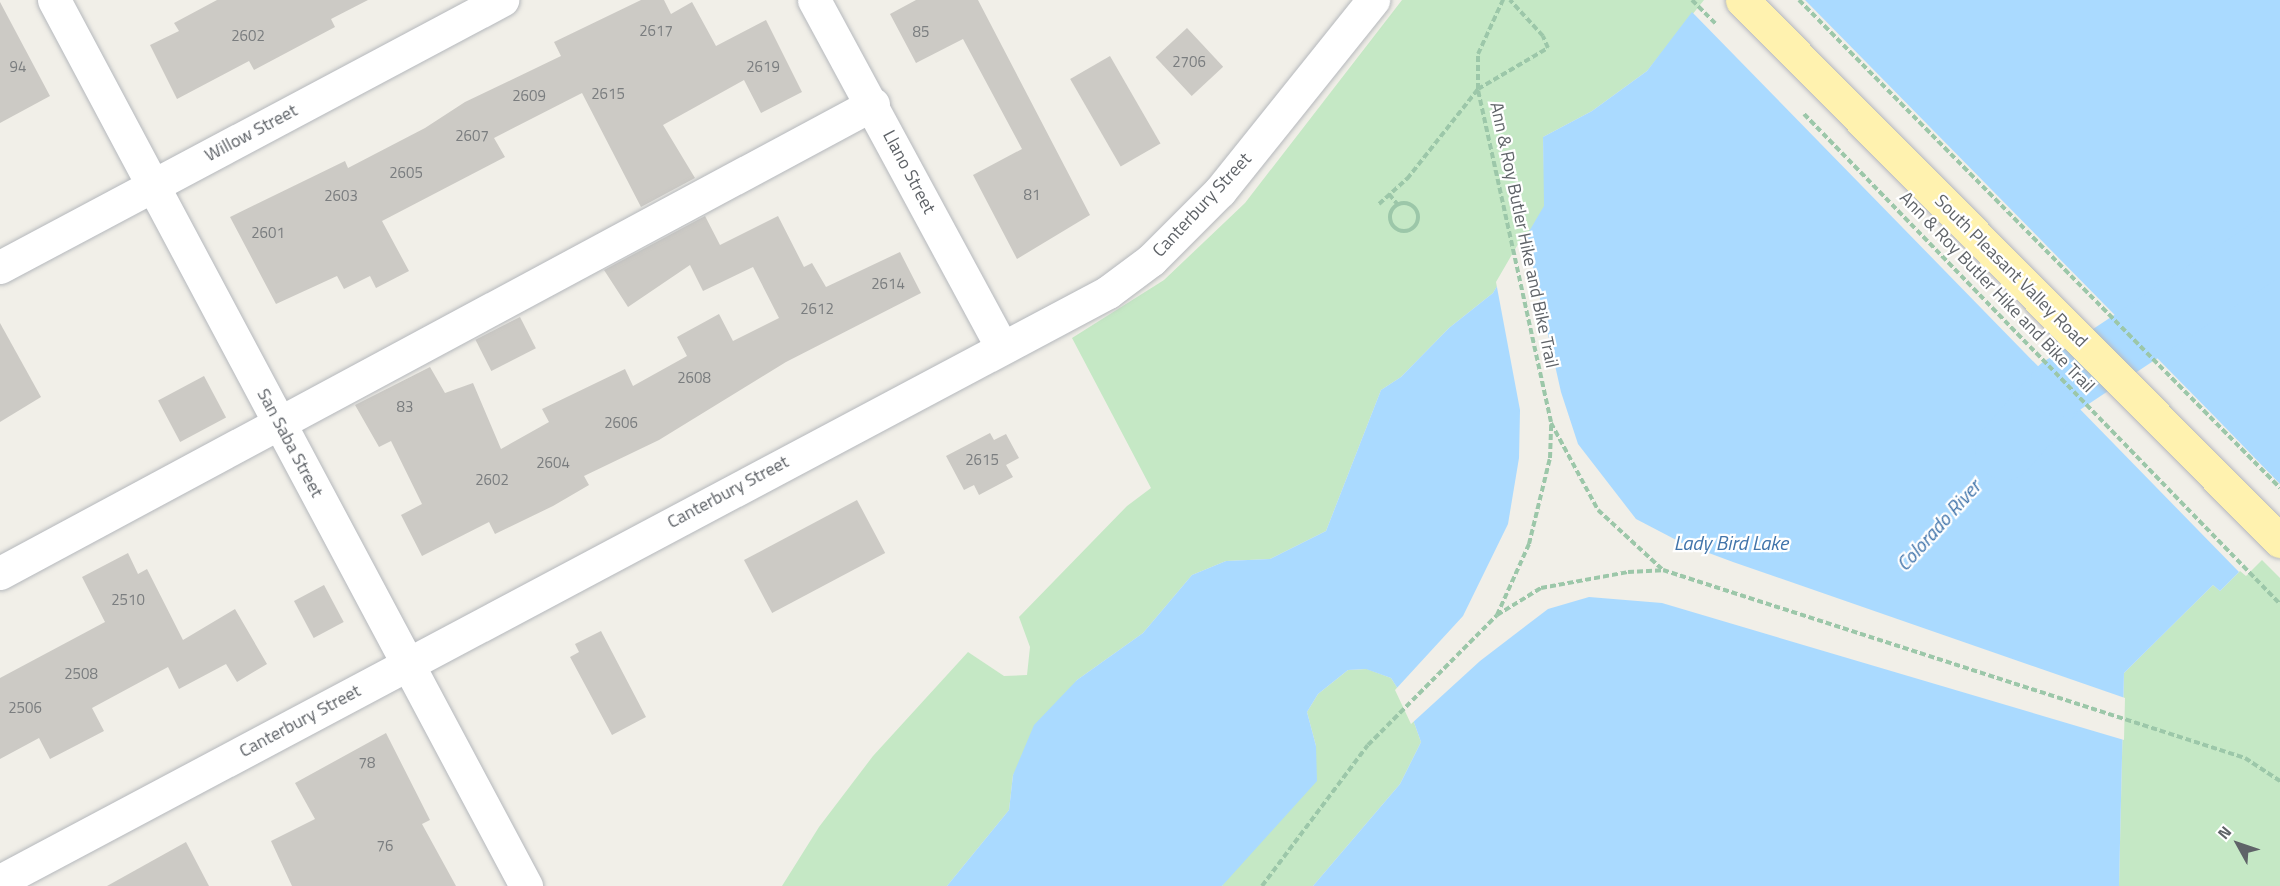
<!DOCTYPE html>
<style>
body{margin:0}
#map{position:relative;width:2280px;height:886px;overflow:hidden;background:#f1efe8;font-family:"Titillium Web",sans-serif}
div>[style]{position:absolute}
.green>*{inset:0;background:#c5e8c5}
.water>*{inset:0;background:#aadaff}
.pier>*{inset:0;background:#f1efe8}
.river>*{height:60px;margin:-30px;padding:0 30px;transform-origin:30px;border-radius:30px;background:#aadaff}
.building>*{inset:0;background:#cccac5;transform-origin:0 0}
.path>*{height:4px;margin-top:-2px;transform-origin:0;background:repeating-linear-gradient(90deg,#9cc7a9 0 6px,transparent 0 9px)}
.path>.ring{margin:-2px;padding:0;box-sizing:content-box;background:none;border:4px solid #9cc7a9;border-radius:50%}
.roads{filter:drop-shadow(0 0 2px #b5b8bc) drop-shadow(0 0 2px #b5b8bc)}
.minor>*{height:33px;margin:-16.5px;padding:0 16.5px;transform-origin:16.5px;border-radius:16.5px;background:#fff}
.major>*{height:33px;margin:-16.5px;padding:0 16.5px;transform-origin:16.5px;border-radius:16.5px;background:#fff2af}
span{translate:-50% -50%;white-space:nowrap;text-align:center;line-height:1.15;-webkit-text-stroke:4.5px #fff;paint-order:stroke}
.number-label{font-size:15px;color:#7a7d7f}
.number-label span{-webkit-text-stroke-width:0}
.street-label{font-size:18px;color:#5f6368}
.water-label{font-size:20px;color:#4174aa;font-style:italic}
.north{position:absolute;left:2208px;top:814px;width:60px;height:60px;-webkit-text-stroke:4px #fff;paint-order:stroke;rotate:310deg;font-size:16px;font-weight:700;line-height:24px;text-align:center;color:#5f6368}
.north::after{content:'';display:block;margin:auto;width:21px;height:27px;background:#5f6368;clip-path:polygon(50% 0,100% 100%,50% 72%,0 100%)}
</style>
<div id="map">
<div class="green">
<div style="clip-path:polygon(1402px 0,1704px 0,1647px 71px,1592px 111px,1543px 137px,1545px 206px,1493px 293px,1449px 328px,1401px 377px,1381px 390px,1326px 531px,1270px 559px,1226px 561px,1192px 575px,1143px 633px,1077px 680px,1013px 775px,1009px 810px,947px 886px,782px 886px,819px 827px,873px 756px,968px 652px,1004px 676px,1027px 675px,1030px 647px,1019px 617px,1127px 506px,1151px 488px,1072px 338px,1164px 280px,1245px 203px)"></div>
<div style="clip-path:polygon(2262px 560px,2280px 578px,2280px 886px,2119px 886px,2124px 673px,2213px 585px,2220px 591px,2240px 571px,2246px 576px)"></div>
<div style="clip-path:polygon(1367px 669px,1391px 678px,1407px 703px,1421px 742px,1400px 784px,1313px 886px,1222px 886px,1316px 746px,1307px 712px,1318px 694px,1348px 670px)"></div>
</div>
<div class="water">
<div style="clip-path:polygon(1805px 0,2280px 0,2280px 484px,2220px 422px)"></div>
<div style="clip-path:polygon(1692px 12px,2239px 572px,2220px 591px,2213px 585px,2124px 673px,2119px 886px,1313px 886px,1400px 784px,1421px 742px,1407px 703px,1391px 678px,1366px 669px,1348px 670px,1318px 694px,1307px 712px,1316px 746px,1317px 781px,1222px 886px,947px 886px,1009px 810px,1013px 775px,1034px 725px,1077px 680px,1143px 633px,1192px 575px,1226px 561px,1270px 559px,1326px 531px,1381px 390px,1401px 377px,1449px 328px,1493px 293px,1544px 206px,1543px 137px,1592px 111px,1647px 71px)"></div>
</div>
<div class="pier">
<div style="clip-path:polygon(1525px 232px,1561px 392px,1578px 444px,1636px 519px,1682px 543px,1733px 562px,2125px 698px,2124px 740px,1662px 603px,1589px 597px,1548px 609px,1480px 661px,1411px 724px,1395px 690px,1463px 616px,1508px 524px,1519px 458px,1520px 410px,1496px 282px)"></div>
</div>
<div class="river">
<div style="left:2005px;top:450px;width:84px;rotate:-48.9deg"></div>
<div style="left:2060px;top:387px;width:264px;rotate:-33.6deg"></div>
</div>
<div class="building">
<div style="clip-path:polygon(217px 0,368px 0,331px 19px,335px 27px,254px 70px,249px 61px,177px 99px,150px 45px,179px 31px,174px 23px)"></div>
<div style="clip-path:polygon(641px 0,664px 0,671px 14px,692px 2px,716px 46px,766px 20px,802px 92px,761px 113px,744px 80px,663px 125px,695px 178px,641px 207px,582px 93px,494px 138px,505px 157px,382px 221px,409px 271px,376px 288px,370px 276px,344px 289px,337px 276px,276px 304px,230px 217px,345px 161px,348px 168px,425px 128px,465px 102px,561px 56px,554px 42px)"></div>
<div style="clip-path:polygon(916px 0,978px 0,1090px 215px,1017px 259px,973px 175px,1022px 149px,963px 39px,916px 63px,890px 14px)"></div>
<div style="clip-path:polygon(0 2px,50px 96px,0 123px)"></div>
<div style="left:1187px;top:28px;width:53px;height:43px;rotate:47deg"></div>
<div style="left:1110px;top:56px;width:101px;height:46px;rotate:60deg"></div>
<div style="clip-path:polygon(705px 216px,720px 245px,778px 216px,804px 267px,812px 263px,826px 287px,900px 252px,921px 293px,786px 362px,659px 440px,584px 476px,589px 485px,553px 506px,495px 534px,489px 522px,422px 556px,401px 515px,422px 504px,391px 441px,379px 447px,355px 405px,430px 367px,445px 393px,473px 383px,501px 449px,549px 422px,542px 409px,625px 369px,633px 386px,687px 356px,677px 337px,719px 314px,733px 341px,779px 318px,753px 267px,703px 291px,690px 265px,628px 307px,604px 270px)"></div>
<div style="left:520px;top:317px;width:35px;height:50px;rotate:63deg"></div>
<div style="clip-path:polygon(0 323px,41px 397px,0 422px)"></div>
<div style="left:204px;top:376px;width:47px;height:52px;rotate:62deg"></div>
<div style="clip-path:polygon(990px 433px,994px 440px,1006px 434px,1019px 458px,1006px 465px,1013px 477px,979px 495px,974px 485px,964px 490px,946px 456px)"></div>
<div style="left:857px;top:500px;width:60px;height:128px;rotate:62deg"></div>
<div style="clip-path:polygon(128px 553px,138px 574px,147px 569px,183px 640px,235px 609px,267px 664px,237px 682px,226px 664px,179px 689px,168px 667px,92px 708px,104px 731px,50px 759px,39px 738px,0 759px,0 678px,105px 622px,82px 577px)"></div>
<div style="left:324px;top:585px;width:42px;height:34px;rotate:62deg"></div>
<div style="clip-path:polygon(601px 631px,646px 717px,612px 735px,570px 657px,579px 652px,575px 644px)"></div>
<div style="clip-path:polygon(386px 733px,430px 820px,422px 824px,456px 886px,292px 886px,271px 841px,315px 819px,295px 783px)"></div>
<div style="clip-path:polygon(186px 842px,209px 886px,107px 886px)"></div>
</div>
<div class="path">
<div style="left:1692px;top:0;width:33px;rotate:45deg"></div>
<div style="left:1799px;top:0;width:685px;rotate:45.41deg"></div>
<div style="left:1804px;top:114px;width:683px;rotate:45.83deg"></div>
<div style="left:1389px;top:194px;width:13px;rotate:51deg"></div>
<div class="ring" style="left:1390px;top:203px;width:24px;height:24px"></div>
<div style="left:1379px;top:204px;width:38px;rotate:-42deg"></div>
<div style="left:1407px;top:179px;width:115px;rotate:-51.7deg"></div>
<div style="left:1478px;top:89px;width:81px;rotate:-30.4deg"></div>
<div style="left:1548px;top:48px;width:13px;rotate:-113deg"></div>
<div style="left:1543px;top:36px;width:49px;rotate:-132.5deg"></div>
<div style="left:1551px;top:423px;width:99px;rotate:61.6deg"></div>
<div style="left:1598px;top:510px;width:88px;rotate:42.7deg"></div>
<div style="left:1497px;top:615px;width:78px;rotate:-65.7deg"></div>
<div style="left:1529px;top:544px;width:89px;rotate:-76.3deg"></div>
<div style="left:1550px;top:458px;width:36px;rotate:-88deg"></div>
<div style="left:1551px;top:422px;width:341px;rotate:-102.4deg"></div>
<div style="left:1478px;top:89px;width:35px;rotate:-90deg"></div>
<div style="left:1478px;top:54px;width:60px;rotate:-65.2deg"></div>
<div style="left:1262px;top:886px;width:176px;rotate:-53.1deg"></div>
<div style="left:1368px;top:745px;width:183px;rotate:-45.2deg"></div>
<div style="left:1497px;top:615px;width:52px;rotate:-31.5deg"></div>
<div style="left:1541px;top:588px;width:88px;rotate:-10.4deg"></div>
<div style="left:1628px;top:572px;width:35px;rotate:-3deg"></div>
<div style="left:1663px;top:570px;width:612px;rotate:17.9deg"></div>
<div style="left:2245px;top:758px;width:42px;rotate:33.3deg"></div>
</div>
<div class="roads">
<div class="minor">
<div style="left:54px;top:0;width:1004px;rotate:61.95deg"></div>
<div style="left:814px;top:0;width:393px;rotate:61.6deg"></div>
<div style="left:0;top:267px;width:569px;rotate:-28.01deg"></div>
<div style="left:0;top:573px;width:991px;rotate:-28.25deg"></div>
<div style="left:0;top:881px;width:1255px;rotate:-27.99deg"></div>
<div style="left:1108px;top:292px;width:54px;rotate:-36.7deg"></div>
<div style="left:1151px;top:260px;width:98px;rotate:-45deg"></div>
<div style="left:1220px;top:191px;width:245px;rotate:-51.3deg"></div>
</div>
<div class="major">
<div style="left:1742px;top:0;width:763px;rotate:45.16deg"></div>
</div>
</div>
<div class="number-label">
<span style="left:656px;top:31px">2617</span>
<span style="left:921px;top:32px">85</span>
<span style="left:248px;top:36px">2602</span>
<span style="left:1189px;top:62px">2706</span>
<span style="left:18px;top:67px">94</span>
<span style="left:763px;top:67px">2619</span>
<span style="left:608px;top:94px">2615</span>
<span style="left:529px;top:96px">2609</span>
<span style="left:472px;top:136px">2607</span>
<span style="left:406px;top:173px">2605</span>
<span style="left:1032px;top:195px">81</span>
<span style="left:341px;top:196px">2603</span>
<span style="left:268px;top:233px">2601</span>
<span style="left:888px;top:284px">2614</span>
<span style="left:817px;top:309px">2612</span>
<span style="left:694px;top:378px">2608</span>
<span style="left:405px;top:407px">83</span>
<span style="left:621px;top:423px">2606</span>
<span style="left:982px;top:460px">2615</span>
<span style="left:553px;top:463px">2604</span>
<span style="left:492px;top:480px">2602</span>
<span style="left:128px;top:600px">2510</span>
<span style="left:81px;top:674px">2508</span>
<span style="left:25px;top:708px">2506</span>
<span style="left:367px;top:763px">78</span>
<span style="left:385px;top:846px">76</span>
</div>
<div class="street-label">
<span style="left:251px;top:133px;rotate:-28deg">Willow Street</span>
<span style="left:909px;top:172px;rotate:62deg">Llano Street</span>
<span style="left:1202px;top:205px;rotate:-47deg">Canterbury Street</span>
<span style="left:1524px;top:235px;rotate:78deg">Ann &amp; Roy Butler Hike and Bike Trail</span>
<span style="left:2011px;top:271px;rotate:45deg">South Pleasant Valley Road</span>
<span style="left:1997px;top:292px;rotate:46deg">Ann &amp; Roy Butler Hike and Bike Trail</span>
<span style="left:290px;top:443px;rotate:62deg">San Saba Street</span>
<span style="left:728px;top:492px;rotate:-28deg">Canterbury Street</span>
<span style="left:300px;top:721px;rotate:-28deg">Canterbury Street</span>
</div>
<div class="water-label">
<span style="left:1938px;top:525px;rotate:-48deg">Colorado River</span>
<span style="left:1731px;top:542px">Lady Bird Lake</span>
</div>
<div class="north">N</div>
</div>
